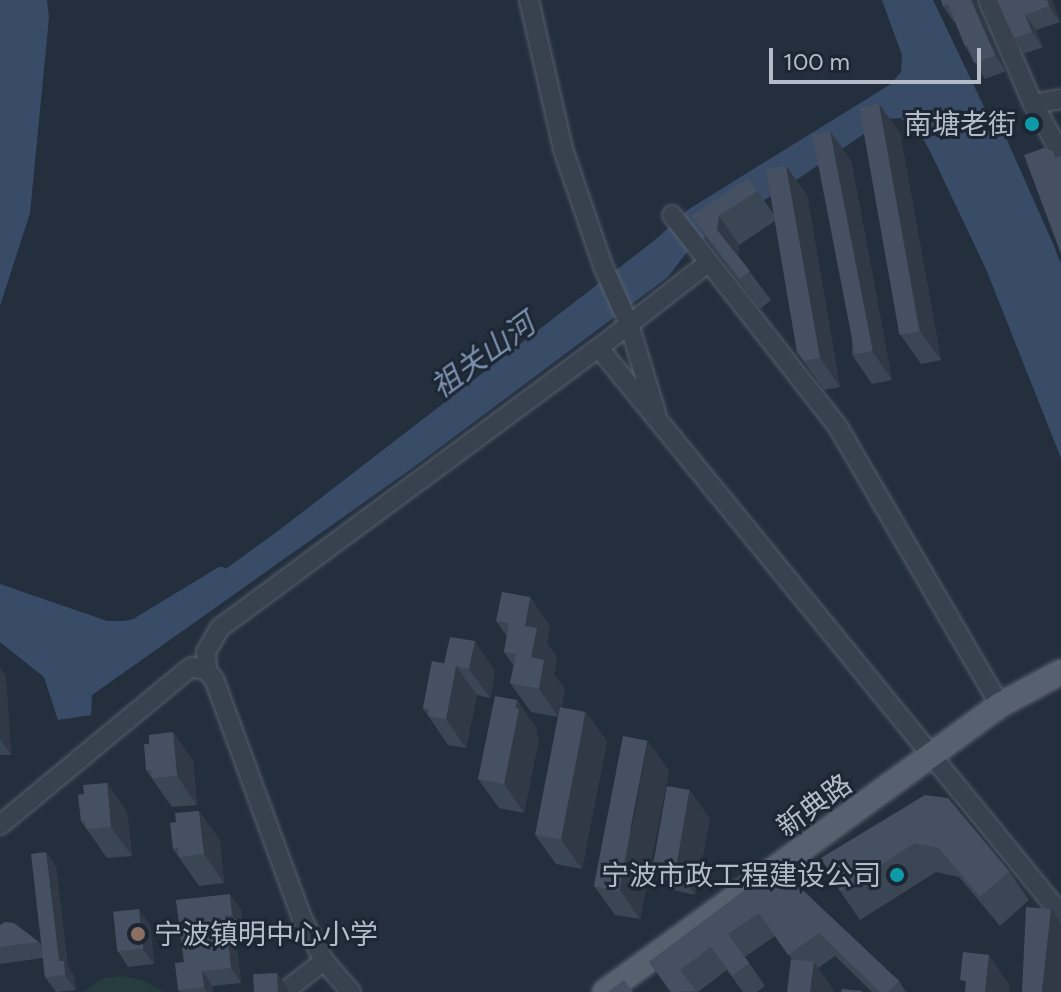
<!DOCTYPE html>
<meta charset="utf-8">
<style>
body{margin:0}
#map{position:relative;width:1061px;height:992px;overflow:hidden;background:#242f3e;font-family:Figtree,"Noto Sans SC",sans-serif}
div>[style]{position:absolute}
.green>*{inset:0;background:#263c3f}
.water>*{inset:0;background:#394c67}
.canal>*{height:14px;margin:-7px;padding:0 7px;transform-origin:7px;border-radius:7px;background:#394c67}
.roads{filter:drop-shadow(0 0 2px #565f6c) drop-shadow(0 0 2px #565f6c)}
.minor>*{height:18px;margin:-9px;padding:0 9px;transform-origin:9px;border-radius:9px;background:#38414e}
.major>*{height:24px;margin:-12px;padding:0 12px;transform-origin:12px;border-radius:12px;background:#56606e}
.wall>*{inset:0;background:#3b4654}
.shaded-wall>*{inset:0;background:#303945}
.building>*{inset:0;background:#455162;transform-origin:0 0}
.dots>*{width:22px;height:22px;translate:-50% -50%;box-sizing:border-box;border:4px solid #1d2633;border-radius:50%}
span{translate:-50% -50%;white-space:nowrap;text-align:center;line-height:1.15;-webkit-text-stroke:6px #1d2633;paint-order:stroke}
.poi-label{font-size:28px;color:#b4bcc9}
.right{translate:-100% -50%;text-align:right}
.left{translate:0 -50%;text-align:left}
.street-label{font-size:28px;color:#b4bcc9}
.water-label{font-size:30px;color:#7c92b1;font-style:italic}
.scale{position:absolute;left:769px;top:48px;width:212px;height:36px;box-sizing:border-box;border:4px solid #b4bcc9;border-top:0;padding-left:10px;font-size:24px;line-height:28px;white-space:nowrap;color:#b4bcc9;-webkit-text-stroke:6px #1d2633;paint-order:stroke}
</style>
<div id="map">
<div class="green">
<div style="clip-path:polygon(122px 976px,143px 980px,164px 992px,83px 992px,104px 978px)"></div>
</div>
<div class="water">
<div style="clip-path:polygon(0 0,47px 0,49px 17px,30px 213px,0 306px)"></div>
<div style="clip-path:polygon(882px 0,933px 0,986px 111px,999px 122px,1054px 246px,1061px 264px,1061px 458px,986px 269px,929px 149px,915px 126px,900px 118px,886px 119px,780px 191px,714px 229px,687px 252px,668px 277px,414px 467px,92px 695px,91px 715px,58px 720px,44px 677px,0 642px,0 584px,107px 621px,124px 621px,166px 612px,278px 531px,655px 240px,689px 209px,891px 84px,901px 72px,902px 55px)"></div>
</div>
<div class="canal">
<div style="left:140px;top:623px;width:95px;rotate:-31.2deg"></div>
</div>
<div class="roads">
<div class="minor">
<div style="left:529px;top:0;width:153px;rotate:77.1deg"></div>
<div style="left:563px;top:149px;width:124px;rotate:71.1deg"></div>
<div style="left:603px;top:266px;width:64px;rotate:65.9deg"></div>
<div style="left:629px;top:324px;width:93px;rotate:73.1deg"></div>
<div style="left:988px;top:0;width:113px;rotate:66.6deg"></div>
<div style="left:1033px;top:104px;width:56px;rotate:60.3deg"></div>
<div style="left:1033px;top:104px;width:28px;rotate:-10deg"></div>
<div style="left:672px;top:215px;width:269px;rotate:51.9deg"></div>
<div style="left:838px;top:427px;width:322px;rotate:59.8deg"></div>
<div style="left:708px;top:263px;width:138px;rotate:142.1deg"></div>
<div style="left:599px;top:348px;width:731px;rotate:50.78deg"></div>
<div style="left:207px;top:671px;width:19px;rotate:-93deg"></div>
<div style="left:206px;top:652px;width:28px;rotate:-60deg"></div>
<div style="left:220px;top:628px;width:471px;rotate:-36.5deg"></div>
<div style="left:0;top:825px;width:240px;rotate:-39.6deg"></div>
<div style="left:185px;top:672px;width:9px;rotate:-36deg"></div>
<div style="left:192px;top:667px;width:16px;rotate:15deg"></div>
<div style="left:207px;top:671px;width:11px;rotate:49deg"></div>
<div style="left:214px;top:679px;width:255px;rotate:69.8deg"></div>
<div style="left:302px;top:918px;width:48px;rotate:62.9deg"></div>
<div style="left:324px;top:961px;width:41px;rotate:48.9deg"></div>
<div style="left:284px;top:992px;width:51px;rotate:-37.8deg"></div>
</div>
<div class="major">
<div style="left:605px;top:992px;width:488px;rotate:-36deg"></div>
<div style="left:1000px;top:705px;width:69px;rotate:-28.4deg"></div>
</div>
</div>
<div class="wall">
<div style="clip-path:polygon(941px 0,976px 0,977px 5px,1006px 71px,985px 79px,965px 46px,955px 22px,954px 22px,943px 6px)"></div>
<div style="clip-path:polygon(997px 0,1052px 0,1060px 22px,1036px 30px,1043px 47px,1024px 54px,1014px 38px)"></div>
<div style="clip-path:polygon(879px 104px,900px 133px,941px 360px,921px 364px,900px 334px)"></div>
<div style="clip-path:polygon(851px 160px,892px 380px,872px 384px,852px 355px)"></div>
<div style="clip-path:polygon(786px 166px,807px 195px,840px 387px,824px 390px,797px 352px,775px 221px,739px 245px,738px 256px,771px 300px,760px 309px,711px 245px,691px 216px,748px 178px,774px 214px)"></div>
<div style="clip-path:polygon(530px 597px,550px 626px,547px 643px,557px 657px,554px 674px,565px 689px,561px 708px,607px 741px,582px 869px,556px 864px,535px 835px,558px 717px,531px 712px,510px 683px,514px 666px,504px 652px,507px 636px,496px 621px)"></div>
<div style="clip-path:polygon(432px 661px,495px 671px,490px 698px,477px 695px,466px 748px,448px 745px,423px 708px)"></div>
<div style="clip-path:polygon(0 668px,6px 677px,11px 755px,0 755px)"></div>
<div style="clip-path:polygon(517px 700px,537px 729px,536px 734px,539px 738px,524px 813px,499px 808px,478px 779px)"></div>
<div style="clip-path:polygon(173px 732px,193px 761px,197px 805px,172px 807px,146px 770px,149px 744px)"></div>
<div style="clip-path:polygon(669px 770px,640px 919px,615px 915px,594px 886px)"></div>
<div style="clip-path:polygon(107px 783px,127px 812px,132px 856px,107px 858px,81px 821px,84px 794px)"></div>
<div style="clip-path:polygon(925px 795px,1009px 871px,1029px 900px,1000px 926px,959px 877px,936px 872px,860px 920px,840px 891px)"></div>
<div style="clip-path:polygon(710px 819px,695px 895px,673px 890px,652px 861px)"></div>
<div style="clip-path:polygon(220px 840px,224px 883px,199px 886px,173px 849px)"></div>
<div style="clip-path:polygon(46px 852px,56px 867px,68px 967px,74px 976px,76px 990px,56px 992px,45px 977px,43px 958px,0 964px,0 925px,39px 942px,42px 946px)"></div>
<div style="clip-path:polygon(777px 866px,899px 981px,906px 992px,872px 992px,835px 956px,818px 968px,834px 991px,792px 959px,775px 936px,745px 957px,765px 986px,757px 992px,735px 992px,743px 992px,727px 970px,698px 992px,670px 992px,649px 962px)"></div>
<div style="clip-path:polygon(176px 900px,241px 909px,243px 930px,235px 931px,241px 983px,213px 986px,213px 992px,180px 992px,178px 990px,184px 962px)"></div>
<div style="clip-path:polygon(150px 924px,154px 964px,128px 967px,118px 951px)"></div>
</div>
<div class="shaded-wall">
<div style="clip-path:polygon(971px 0,976px 0,977px 5px,1006px 71px,995px 55px)"></div>
<div style="clip-path:polygon(1047px 0,1052px 0,1060px 22px,1049px 6px)"></div>
<div style="clip-path:polygon(1025px 15px,1036px 30px,1043px 47px,1032px 32px)"></div>
<div style="clip-path:polygon(879px 104px,900px 133px,941px 360px,920px 331px)"></div>
<div style="clip-path:polygon(830px 131px,851px 160px,892px 380px,872px 351px)"></div>
<div style="clip-path:polygon(786px 166px,807px 195px,840px 387px,820px 358px)"></div>
<div style="clip-path:polygon(719px 216px,739px 245px,737px 259px,717px 230px)"></div>
<div style="clip-path:polygon(530px 597px,550px 626px,547px 643px,557px 657px,554px 674px,565px 689px,559px 718px,539px 689px,525px 626px)"></div>
<div style="clip-path:polygon(475px 641px,495px 671px,490px 698px,469px 669px)"></div>
<div style="clip-path:polygon(456px 666px,477px 695px,466px 748px,446px 719px)"></div>
<div style="clip-path:polygon(0 668px,6px 677px,11px 755px,0 739px)"></div>
<div style="clip-path:polygon(517px 700px,537px 729px,536px 734px,539px 738px,524px 813px,504px 784px)"></div>
<div style="clip-path:polygon(586px 712px,607px 741px,582px 869px,561px 840px)"></div>
<div style="clip-path:polygon(173px 732px,193px 761px,197px 805px,177px 776px)"></div>
<div style="clip-path:polygon(648px 741px,669px 770px,640px 919px,620px 890px)"></div>
<div style="clip-path:polygon(107px 783px,127px 812px,132px 856px,111px 827px)"></div>
<div style="clip-path:polygon(690px 790px,710px 819px,695px 895px,675px 866px)"></div>
<div style="clip-path:polygon(199px 811px,220px 840px,224px 883px,204px 854px)"></div>
<div style="clip-path:polygon(46px 852px,56px 867px,68px 967px,74px 976px,76px 990px,65px 975px,59px 961px)"></div>
<div style="clip-path:polygon(230px 894px,241px 909px,243px 930px,232px 915px)"></div>
<div style="clip-path:polygon(139px 909px,150px 924px,154px 964px,143px 949px)"></div>
<div style="clip-path:polygon(1051px 909px,1061px 924px,1061px 992px,1042px 992px)"></div>
<div style="clip-path:polygon(225px 916px,235px 931px,241px 983px,231px 968px)"></div>
<div style="clip-path:polygon(989px 955px,1009px 984px,1009px 992px,985px 992px)"></div>
<div style="clip-path:polygon(814px 962px,834px 991px,834px 992px,810px 992px)"></div>
<div style="clip-path:polygon(202px 971px,213px 986px,213px 992px,207px 992px,204px 987px)"></div>
<div style="clip-path:polygon(277px 973px,290px 992px,278px 992px)"></div>
</div>
<div class="building">
<div style="clip-path:polygon(941px 0,971px 0,995px 55px,974px 63px,967px 45px,965px 46px,948px 4px,943px 6px)"></div>
<div style="clip-path:polygon(997px 0,1047px 0,1049px 6px,1025px 15px,1032px 32px,1014px 38px)"></div>
<div style="left:879px;top:104px;width:231px;height:20px;rotate:80deg"></div>
<div style="left:830px;top:131px;width:224px;height:18px;rotate:79deg"></div>
<div style="clip-path:polygon(1044px 148px,1053px 151px,1055px 158px,1061px 156px,1061px 254px,1024px 155px)"></div>
<div style="clip-path:polygon(786px 166px,820px 358px,804px 361px,797px 352px,766px 169px)"></div>
<div style="clip-path:polygon(748px 178px,757px 191px,719px 216px,717px 230px,750px 271px,740px 279px,691px 216px)"></div>
<div style="clip-path:polygon(502px 592px,530px 597px,525px 626px,537px 628px,531px 657px,544px 660px,539px 689px,510px 683px,516px 654px,504px 652px,509px 623px,496px 621px)"></div>
<div style="clip-path:polygon(450px 637px,475px 641px,469px 669px,456px 666px,446px 719px,428px 716px,429px 709px,423px 708px,432px 661px,444px 664px)"></div>
<div style="clip-path:polygon(495px 696px,517px 700px,515px 708px,519px 709px,504px 784px,478px 779px)"></div>
<div style="left:560px;top:707px;width:26px;height:130px;rotate:11deg"></div>
<div style="clip-path:polygon(173px 732px,177px 776px,152px 778px,151px 770px,146px 770px,144px 744px,149px 744px,149px 735px)"></div>
<div style="left:623px;top:736px;width:25px;height:153px;rotate:11deg"></div>
<div style="clip-path:polygon(107px 783px,111px 827px,86px 829px,85px 821px,81px 821px,78px 795px,84px 794px,83px 785px)"></div>
<div style="left:667px;top:786px;width:23px;height:76px;rotate:10deg"></div>
<div style="clip-path:polygon(925px 795px,948px 798px,1009px 871px,980px 897px,939px 848px,915px 843px,840px 891px,821px 858px)"></div>
<div style="clip-path:polygon(199px 811px,204px 854px,179px 857px,178px 848px,173px 849px,170px 823px,176px 822px,175px 813px)"></div>
<div style="clip-path:polygon(46px 852px,59px 961px,64px 961px,65px 975px,45px 977px,31px 854px)"></div>
<div style="clip-path:polygon(777px 866px,899px 981px,888px 992px,880px 992px,819px 933px,788px 955px,759px 913px,728px 934px,749px 963px,732px 976px,711px 947px,680px 970px,696px 991px,672px 992px,649px 962px)"></div>
<div style="clip-path:polygon(230px 894px,232px 915px,225px 916px,231px 968px,202px 971px,204px 987px,178px 990px,175px 963px,184px 962px,176px 900px)"></div>
<div style="clip-path:polygon(1026px 907px,1051px 909px,1042px 992px,1022px 992px)"></div>
<div style="left:139px;top:909px;width:40px;height:26px;rotate:84deg"></div>
<div style="clip-path:polygon(5px 922px,14px 923px,39px 942px,0 947px,0 925px)"></div>
<div style="clip-path:polygon(963px 952px,989px 955px,985px 992px,965px 992px,966px 981px,960px 980px)"></div>
<div style="left:791px;top:959px;width:23px;height:33px;rotate:7deg"></div>
<div style="left:277px;top:973px;width:19px;height:24px;rotate:87deg"></div>
<div style="clip-path:polygon(624px 980px,633px 992px,608px 992px)"></div>
<div style="clip-path:polygon(842px 989px,862px 991px,862px 992px,841px 992px)"></div>
</div>
<div class="dots">
<div style="left:1032px;top:124px;background:#0f9aa8"></div>
<div style="left:897px;top:875px;background:#0f9aa8"></div>
<div style="left:138px;top:934px;background:#8d6e63"></div>
</div>
<div class="poi-label">
<span class="right" style="left:1016px;top:124px">南塘老街</span>
<span class="right" style="left:881px;top:875px">宁波市政工程建设公司</span>
<span class="left" style="left:154px;top:934px">宁波镇明中心小学</span>
</div>
<div class="street-label">
<span style="left:814px;top:805px;rotate:-36deg">新典路</span>
</div>
<div class="water-label">
<span style="left:483px;top:356px;rotate:-36deg">祖关山河</span>
</div>
<div class="scale">100 m</div>
</div>
